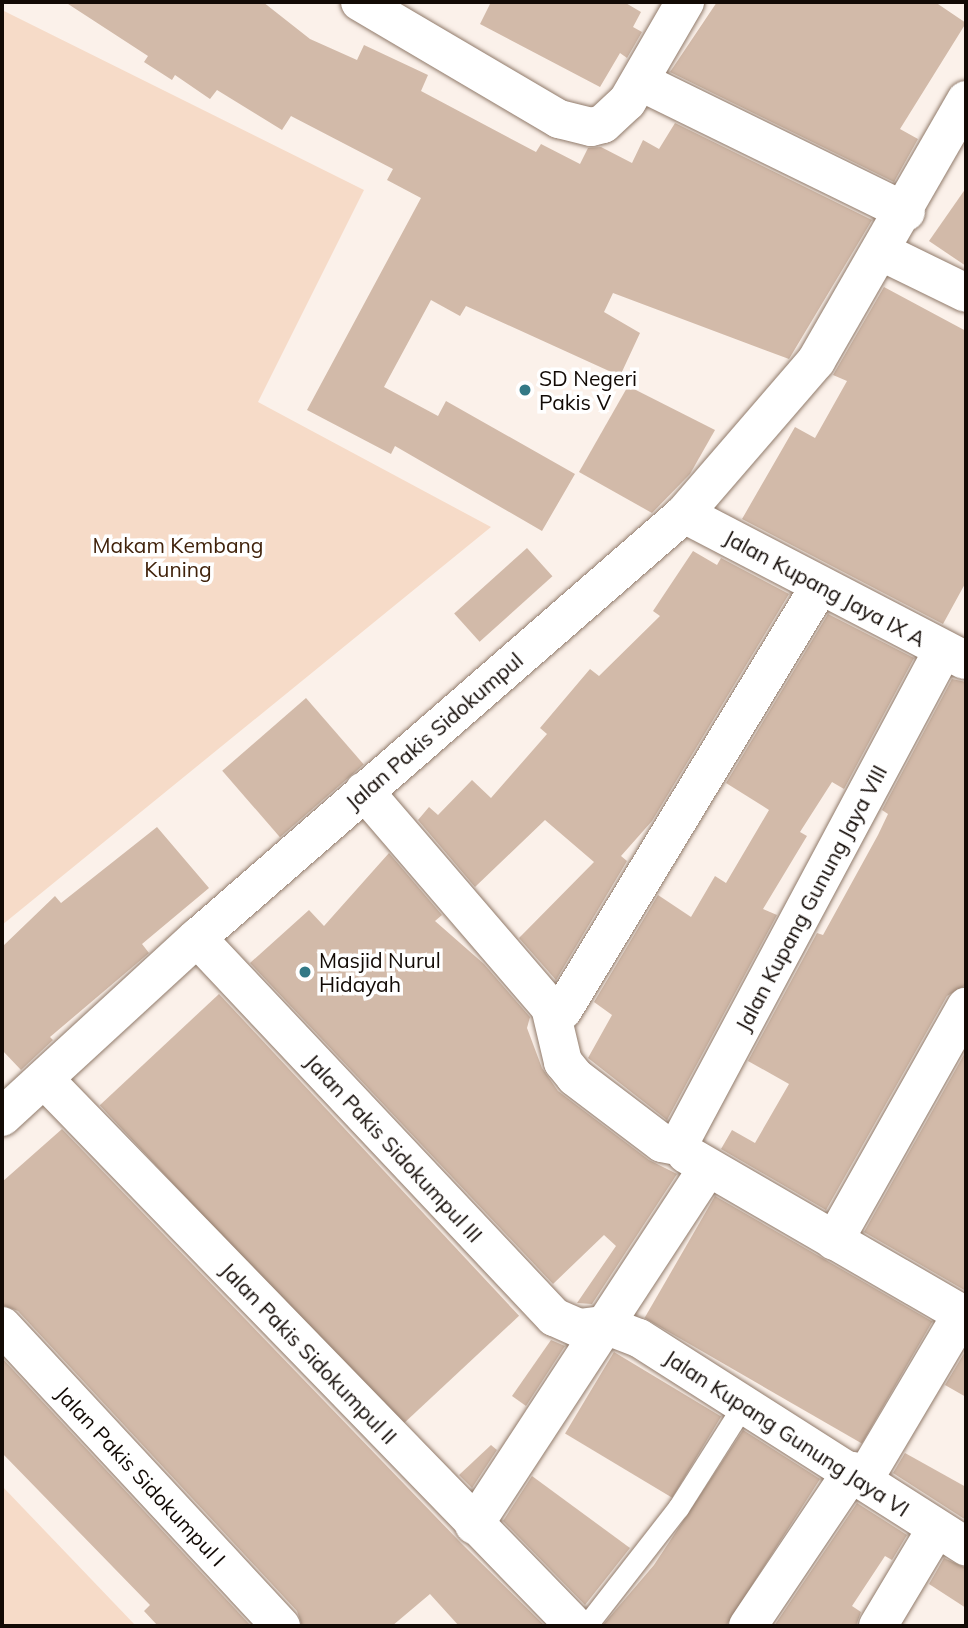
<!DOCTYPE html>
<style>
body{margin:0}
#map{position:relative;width:968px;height:1628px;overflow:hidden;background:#fbf1ea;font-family:Mulish,sans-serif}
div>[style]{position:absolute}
.green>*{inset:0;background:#f6dbc8}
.building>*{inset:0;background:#d2baa9;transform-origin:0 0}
.roads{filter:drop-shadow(0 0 2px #907a6a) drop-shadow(0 0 2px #907a6a)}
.lane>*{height:21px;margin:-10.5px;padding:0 10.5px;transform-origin:10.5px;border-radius:10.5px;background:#fff}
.street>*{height:38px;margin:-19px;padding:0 19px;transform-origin:19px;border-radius:19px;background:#fff}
.secondary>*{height:38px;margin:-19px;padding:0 19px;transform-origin:19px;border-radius:19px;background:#fff}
.dots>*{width:19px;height:19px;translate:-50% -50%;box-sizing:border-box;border:4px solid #fff;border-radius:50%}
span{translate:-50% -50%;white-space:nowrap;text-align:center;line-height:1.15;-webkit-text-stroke:7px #fff;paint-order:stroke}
.poi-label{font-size:21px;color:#120a05}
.left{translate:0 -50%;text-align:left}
.park-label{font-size:21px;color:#40220b}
.street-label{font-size:21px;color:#120a05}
.frame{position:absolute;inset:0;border:4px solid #120a05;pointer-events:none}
</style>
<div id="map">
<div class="green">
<div style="clip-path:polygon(2px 10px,364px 190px,258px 402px,491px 527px,2px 925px)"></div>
<div style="clip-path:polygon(2px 1486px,136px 1626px,2px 1626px)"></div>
</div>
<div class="building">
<div style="clip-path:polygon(65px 2px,263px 2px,310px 39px,357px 60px,364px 45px,428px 75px,421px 91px,536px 152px,541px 144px,580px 164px,588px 148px,601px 147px,632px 163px,643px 140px,659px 149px,675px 123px,872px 220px,789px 359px,613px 293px,604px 312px,640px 333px,620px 376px,466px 306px,460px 316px,431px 300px,384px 387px,438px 416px,446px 401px,575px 474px,542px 531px,395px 446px,391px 454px,307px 410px,421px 198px,387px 180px,393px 169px,291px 116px,282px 130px,217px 90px,210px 99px,175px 75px,172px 80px,144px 62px,148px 56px)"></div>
<div style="clip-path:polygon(491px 2px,624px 2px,641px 12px,633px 27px,642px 32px,627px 58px,620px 53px,600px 87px,480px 24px)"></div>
<div style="clip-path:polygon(717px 2px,935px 2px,966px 23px,900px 129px,918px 139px,894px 182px,670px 72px)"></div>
<div style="clip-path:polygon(966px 188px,966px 266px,929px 241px)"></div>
<div style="clip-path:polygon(884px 287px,966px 331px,966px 582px,943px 624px,742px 519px,795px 427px,815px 438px,847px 381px,833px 375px)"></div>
<div style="clip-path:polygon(628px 386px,715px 430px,690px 474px,652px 513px,579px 472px)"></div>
<div style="left:527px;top:548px;width:38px;height:98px;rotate:48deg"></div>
<div style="clip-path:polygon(693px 551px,717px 565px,721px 558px,789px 594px,652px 821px,621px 856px,627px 861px,556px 980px,519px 938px,594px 862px,545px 820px,475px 887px,418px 820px,429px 807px,438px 815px,472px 780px,491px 798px,547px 734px,540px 728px,590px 669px,599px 676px,660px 616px,653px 611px)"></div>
<div style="clip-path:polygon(828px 614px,914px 658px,844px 789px,832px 782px,800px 832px,807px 836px,763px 909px,777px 915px,667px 1120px,588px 1058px,612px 1015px,594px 1002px,658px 895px,691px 917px,715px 876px,726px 883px,769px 810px,726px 783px)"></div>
<div style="clip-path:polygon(952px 679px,966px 682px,966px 985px,947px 996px,826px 1210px,721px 1149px,732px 1130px,755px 1143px,789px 1084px,748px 1061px,817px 933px,823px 935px,878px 835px,888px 814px,882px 810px)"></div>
<div style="left:306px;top:698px;width:88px;height:111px;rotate:49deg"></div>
<div style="clip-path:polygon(157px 827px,209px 888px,142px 944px,149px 953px,50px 1037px,53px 1040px,21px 1070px,2px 1050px,2px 947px,55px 896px,61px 903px)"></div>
<div style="clip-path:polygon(389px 853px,442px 915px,435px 921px,484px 964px,530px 1017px,527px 1028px,542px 1068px,558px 1091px,649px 1160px,677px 1174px,592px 1304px,577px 1303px,616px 1246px,604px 1235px,553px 1284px,250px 963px,309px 910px,324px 926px)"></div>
<div style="left:219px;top:994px;width:440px;height:163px;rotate:47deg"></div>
<div style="clip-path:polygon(966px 1051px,966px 1291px,864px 1232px)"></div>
<div style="clip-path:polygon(62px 1129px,461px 1543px,545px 1626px,459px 1626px,430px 1594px,392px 1626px,302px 1626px,297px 1611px,18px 1311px,2px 1305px,2px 1182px)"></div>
<div style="left:715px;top:1196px;width:251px;height:141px;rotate:30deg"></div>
<div style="clip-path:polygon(551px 1340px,565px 1346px,526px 1406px,512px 1396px)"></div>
<div style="clip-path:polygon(966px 1350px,966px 1397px,945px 1385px)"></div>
<div style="left:614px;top:1352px;width:125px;height:95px;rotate:31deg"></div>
<div style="clip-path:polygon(2px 1358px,251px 1626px,158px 1626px,144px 1611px,150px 1605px,2px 1453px)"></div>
<div style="clip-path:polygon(743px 1430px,820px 1479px,726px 1626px,602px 1626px,654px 1565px)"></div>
<div style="clip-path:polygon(491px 1445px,497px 1450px,472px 1488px,459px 1475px)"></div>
<div style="clip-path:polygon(905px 1453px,966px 1487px,966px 1520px,893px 1473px)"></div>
<div style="clip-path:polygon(532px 1476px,630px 1548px,585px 1605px,503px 1521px)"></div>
<div style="clip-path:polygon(857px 1503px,907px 1535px,892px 1560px,885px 1556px,852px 1606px,861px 1612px,856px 1626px,774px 1626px)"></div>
<div style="clip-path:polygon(944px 1558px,966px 1568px,966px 1608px,929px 1584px)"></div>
</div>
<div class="roads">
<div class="lane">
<div style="left:586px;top:1626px;width:150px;rotate:-52.1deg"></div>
<div style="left:678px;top:1508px;width:123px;rotate:-57.6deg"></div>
</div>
<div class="street">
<div style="left:360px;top:2px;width:231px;rotate:30.5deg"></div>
<div style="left:559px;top:119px;width:33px;rotate:14deg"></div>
<div style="left:591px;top:127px;width:12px;rotate:-14deg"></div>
<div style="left:603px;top:124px;width:33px;rotate:-43deg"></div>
<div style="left:627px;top:102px;width:116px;rotate:-59.9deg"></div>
<div style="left:641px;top:82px;width:295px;rotate:26.1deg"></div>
<div style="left:882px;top:252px;width:93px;rotate:26deg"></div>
<div style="left:684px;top:514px;width:316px;rotate:27.5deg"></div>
<div style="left:364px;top:791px;width:285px;rotate:49.3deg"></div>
<div style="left:550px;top:1007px;width:13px;rotate:13deg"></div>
<div style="left:563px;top:1010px;width:494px;rotate:-58.8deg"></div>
<div style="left:197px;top:938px;width:521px;rotate:46.71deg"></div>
<div style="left:554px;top:1317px;width:27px;rotate:24deg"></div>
<div style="left:579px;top:1328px;width:26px;rotate:-7deg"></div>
<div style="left:605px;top:1325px;width:36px;rotate:21deg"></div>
<div style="left:639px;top:1338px;width:388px;rotate:32.5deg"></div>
<div style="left:550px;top:1007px;width:57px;rotate:76.7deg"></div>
<div style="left:563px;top:1062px;width:19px;rotate:51deg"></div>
<div style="left:575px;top:1077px;width:109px;rotate:37.2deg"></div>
<div style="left:662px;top:1143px;width:16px;rotate:11deg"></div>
<div style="left:44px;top:1079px;width:762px;rotate:45.85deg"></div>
<div style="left:678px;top:1146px;width:562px;rotate:-61.89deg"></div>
<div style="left:686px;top:1154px;width:323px;rotate:30.1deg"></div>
<div style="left:834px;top:1241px;width:269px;rotate:-60.6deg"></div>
<div style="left:2px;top:1326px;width:410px;rotate:47.1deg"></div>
<div style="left:864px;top:1479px;width:192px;rotate:-59.3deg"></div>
<div style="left:474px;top:1525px;width:425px;rotate:-56.8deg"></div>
<div style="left:748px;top:1626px;width:187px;rotate:-56.1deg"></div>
<div style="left:878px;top:1626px;width:113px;rotate:-59.1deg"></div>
</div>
<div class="secondary">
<div style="left:2px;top:1117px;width:265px;rotate:-42.6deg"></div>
<div style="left:197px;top:938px;width:646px;rotate:-41.04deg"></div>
<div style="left:684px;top:514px;width:202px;rotate:-49.2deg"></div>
<div style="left:816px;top:361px;width:301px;rotate:-60.1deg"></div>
</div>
</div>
<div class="dots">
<div style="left:525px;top:390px;background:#337986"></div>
<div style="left:305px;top:972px;background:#337986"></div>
</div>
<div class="poi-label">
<span class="left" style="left:539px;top:390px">SD Negeri<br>Pakis V</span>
<span class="left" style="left:319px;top:972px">Masjid Nurul<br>Hidayah</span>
</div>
<div class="park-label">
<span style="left:178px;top:557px">Makam Kembang<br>Kuning</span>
</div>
<div class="street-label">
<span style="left:825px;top:588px;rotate:28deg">Jalan Kupang Jaya IX A</span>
<span style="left:434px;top:731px;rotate:-41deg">Jalan Pakis Sidokumpul</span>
<span style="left:811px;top:898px;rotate:-62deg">Jalan Kupang Gunung Jaya VIII</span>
<span style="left:394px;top:1148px;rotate:47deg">Jalan Pakis Sidokumpul III</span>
<span style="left:309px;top:1353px;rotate:46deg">Jalan Pakis Sidokumpul II</span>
<span style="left:787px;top:1433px;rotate:33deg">Jalan Kupang Gunung Jaya VI</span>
<span style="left:141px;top:1476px;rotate:47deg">Jalan Pakis Sidokumpul I</span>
</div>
<div class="frame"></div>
</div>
